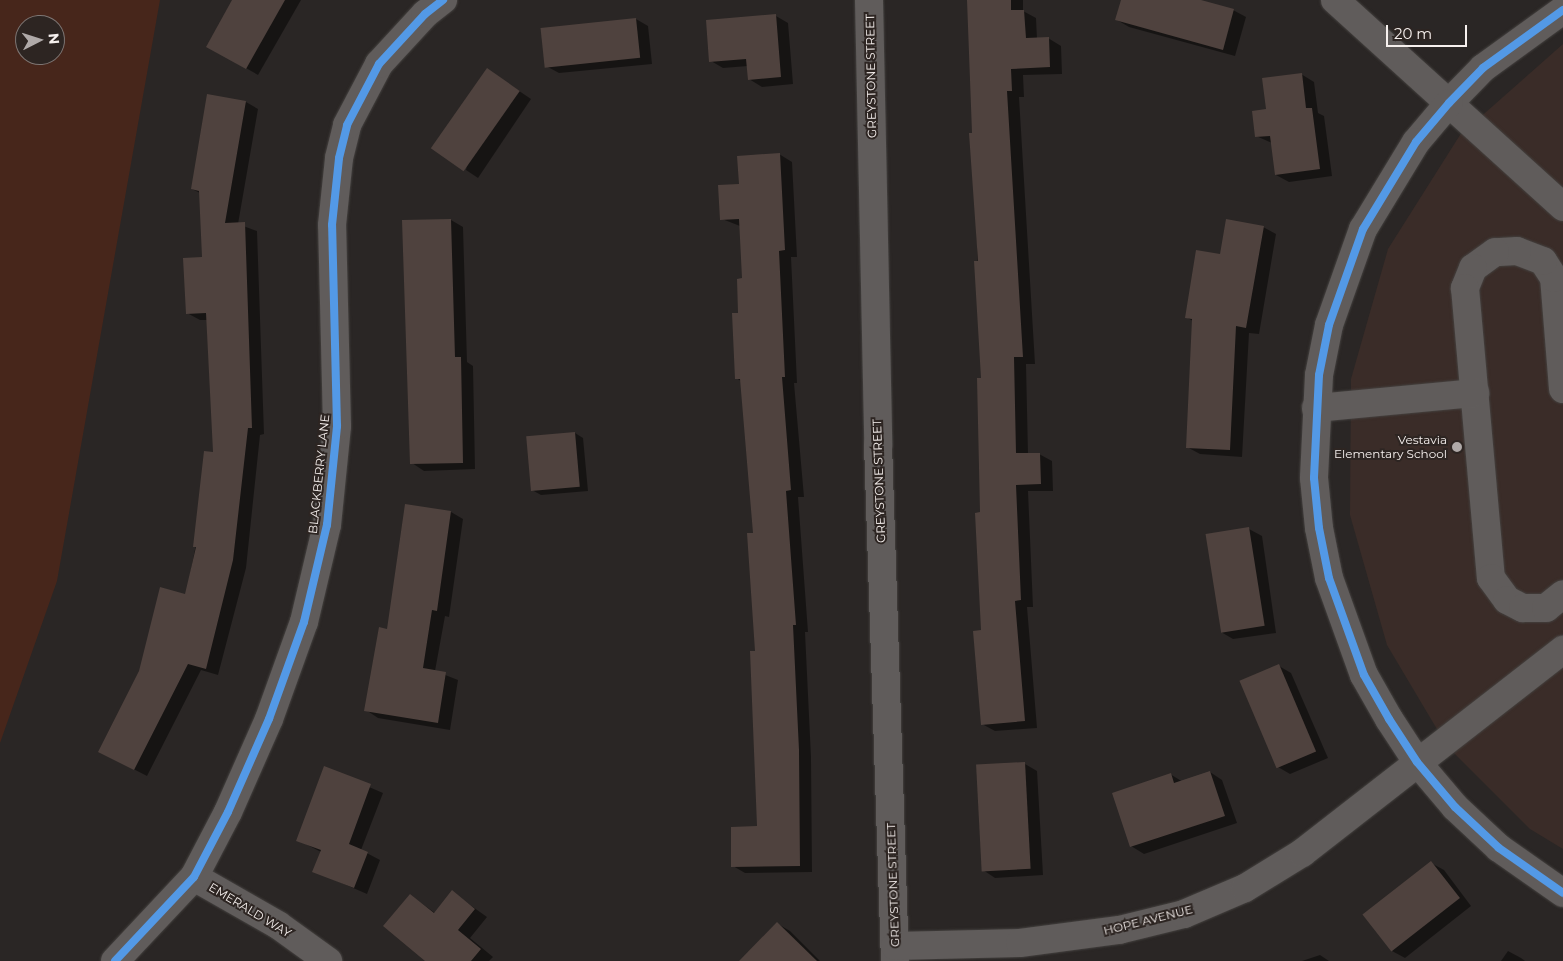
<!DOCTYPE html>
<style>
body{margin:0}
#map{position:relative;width:1563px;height:961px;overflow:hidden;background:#2a2625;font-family:Montserrat,sans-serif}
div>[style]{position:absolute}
.built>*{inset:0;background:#3a2c28}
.green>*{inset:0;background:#47261b}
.shadow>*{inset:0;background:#0007}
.building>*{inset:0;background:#4f423e;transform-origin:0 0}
.roads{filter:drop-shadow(0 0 1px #44413f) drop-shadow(0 0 1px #44413f)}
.minor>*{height:28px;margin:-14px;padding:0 14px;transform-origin:14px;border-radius:14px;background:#605c5b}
.cycleway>*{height:8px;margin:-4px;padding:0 4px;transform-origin:4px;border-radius:4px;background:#5399e6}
.dots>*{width:14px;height:14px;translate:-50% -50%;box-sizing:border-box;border:2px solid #2d2522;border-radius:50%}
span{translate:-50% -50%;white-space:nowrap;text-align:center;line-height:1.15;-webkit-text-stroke:4px #2d2522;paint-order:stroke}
.street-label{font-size:12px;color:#f6f0ee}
.poi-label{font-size:12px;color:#f6f0ee}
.right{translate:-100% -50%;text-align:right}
.north{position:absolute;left:15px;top:15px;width:50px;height:50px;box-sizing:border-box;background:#2d2522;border:1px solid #7d7674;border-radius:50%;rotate:85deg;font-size:14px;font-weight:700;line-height:20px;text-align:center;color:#f6f0ee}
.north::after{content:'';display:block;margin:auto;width:18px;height:22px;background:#afa9a8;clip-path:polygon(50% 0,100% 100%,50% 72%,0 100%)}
.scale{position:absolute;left:1386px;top:25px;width:81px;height:22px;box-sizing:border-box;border:2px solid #f6f0ee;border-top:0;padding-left:6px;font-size:15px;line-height:18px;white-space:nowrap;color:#f6f0ee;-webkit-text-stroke:4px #2d2522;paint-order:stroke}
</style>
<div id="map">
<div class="built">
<div style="clip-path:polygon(1563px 44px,1563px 849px,1530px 829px,1447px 746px,1387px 645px,1350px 515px,1351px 379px,1388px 249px,1460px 135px)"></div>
</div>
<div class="green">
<div style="clip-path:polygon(evenodd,0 0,160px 0,57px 581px,0 743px,0 0,25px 25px,55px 25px,55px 55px,25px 55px,25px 25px)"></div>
</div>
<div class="shadow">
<div style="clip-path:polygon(234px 0,301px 0,258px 75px,207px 46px)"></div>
<div style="clip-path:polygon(968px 0,1023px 0,1023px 11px,1036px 18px,1037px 39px,1048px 38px,1061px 46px,1062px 74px,1023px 75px,1024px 97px,1019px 97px,1035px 364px,1026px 364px,1028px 454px,1039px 454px,1052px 461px,1053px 491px,1028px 491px,1033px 607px,1027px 607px,1037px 728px,995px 731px,982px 724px,982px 379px)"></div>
<div style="clip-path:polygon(1122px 0,1197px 0,1233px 10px,1246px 17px,1235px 56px,1129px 27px,1117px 20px)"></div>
<div style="clip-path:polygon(776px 16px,788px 23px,793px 84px,762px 87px,749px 79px,748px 66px,723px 68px,711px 61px)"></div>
<div style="clip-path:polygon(636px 19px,648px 26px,652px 64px,559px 73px,546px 66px)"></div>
<div style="clip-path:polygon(488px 70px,531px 99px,478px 178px,466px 170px)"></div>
<div style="clip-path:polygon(1301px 74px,1314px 82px,1318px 113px,1324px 116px,1332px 176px,1289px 182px,1276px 175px,1272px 143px,1256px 136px,1267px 111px)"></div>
<div style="clip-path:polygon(246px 102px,258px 109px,238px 224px,257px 231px,264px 434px,260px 435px,246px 568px,218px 675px,201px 670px,147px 776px,112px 758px,186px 595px,214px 453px,207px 320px,200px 320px,187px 313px,203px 258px,200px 193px,192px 189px)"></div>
<div style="clip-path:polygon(779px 154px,792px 162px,797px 257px,791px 257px,797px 383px,794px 383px,804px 497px,798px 497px,808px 632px,805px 632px,811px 757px,812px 872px,745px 873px,733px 866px,758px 828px,755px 534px,741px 381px,736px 378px,744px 280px,740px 226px,722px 219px,740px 186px)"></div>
<div style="clip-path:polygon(451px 220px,463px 227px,467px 362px,473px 366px,475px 469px,424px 471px,412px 463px)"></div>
<div style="clip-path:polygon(1263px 227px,1276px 234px,1259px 334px,1249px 333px,1242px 457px,1200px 454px,1187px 447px,1193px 321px,1186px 317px,1221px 256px)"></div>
<div style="clip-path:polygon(575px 433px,583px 438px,588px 491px,541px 495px,532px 490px)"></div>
<div style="clip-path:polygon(406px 505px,451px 512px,463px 519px,449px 617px,445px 616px,435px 671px,458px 680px,450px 730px,378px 718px,366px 710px,388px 630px)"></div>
<div style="clip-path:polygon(1249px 529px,1262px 536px,1276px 633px,1233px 639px,1221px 632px)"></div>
<div style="clip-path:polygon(1279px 666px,1291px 673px,1328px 758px,1290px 774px,1278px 767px)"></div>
<div style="clip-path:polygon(1025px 764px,1037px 771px,1043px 875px,995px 878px,983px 870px)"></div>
<div style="clip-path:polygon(325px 768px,383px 793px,361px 850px,380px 860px,367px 894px,314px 871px,321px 852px,298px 840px)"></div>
<div style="clip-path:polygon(1210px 772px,1222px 780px,1237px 823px,1144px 854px,1131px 846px,1170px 774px,1183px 782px)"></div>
<div style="clip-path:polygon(1431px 863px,1444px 870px,1471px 906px,1405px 958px,1392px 951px)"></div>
<div style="clip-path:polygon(452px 892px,487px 917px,470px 938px,493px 957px,489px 961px,427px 961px,410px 895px,435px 913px)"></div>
<div style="clip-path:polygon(778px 924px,790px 931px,820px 961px,741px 961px)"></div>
<div style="clip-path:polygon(1508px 951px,1521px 958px,1525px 961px,1501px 961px)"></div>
<div style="clip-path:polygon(1320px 955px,1329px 961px,1302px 961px)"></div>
</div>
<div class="building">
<div style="clip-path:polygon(232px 0,285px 0,246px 69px,206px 47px)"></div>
<div style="clip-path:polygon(967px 0,1011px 0,1011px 10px,1024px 10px,1026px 38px,1049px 37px,1050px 67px,1011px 69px,1012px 91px,1007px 91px,1023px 357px,1014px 357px,1016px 453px,1040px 453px,1041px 484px,1016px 485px,1021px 600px,1015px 601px,1025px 721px,981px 725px,973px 631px,981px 630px,975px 513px,980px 512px,977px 378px,981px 378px,974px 261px,978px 261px,969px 133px,972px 133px)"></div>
<div style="clip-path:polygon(1121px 0,1201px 0,1234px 9px,1223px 50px,1115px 20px)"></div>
<div style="clip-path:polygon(776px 14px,781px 77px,748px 80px,746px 59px,709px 62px,706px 20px)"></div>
<div style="left:636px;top:18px;width:40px;height:96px;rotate:84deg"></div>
<div style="left:487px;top:68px;width:40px;height:98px;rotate:35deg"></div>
<div style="clip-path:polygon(1302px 73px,1306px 108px,1312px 108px,1320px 169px,1275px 175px,1270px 136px,1255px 137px,1252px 111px,1266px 109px,1262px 78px)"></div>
<div style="clip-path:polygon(207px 94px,246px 101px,225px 223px,245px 222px,252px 428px,248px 428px,233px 560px,206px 669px,188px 664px,134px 770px,98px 752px,139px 671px,160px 587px,185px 594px,196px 547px,193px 547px,204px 451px,213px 452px,206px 313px,186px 314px,183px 258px,202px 257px,199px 191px,191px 189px)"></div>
<div style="clip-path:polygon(780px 153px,785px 250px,779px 251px,785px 377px,782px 377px,791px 490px,786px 491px,796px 625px,793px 625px,799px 750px,800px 866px,731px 867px,731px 827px,757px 826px,750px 651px,755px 651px,747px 533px,753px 533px,740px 379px,735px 379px,732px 313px,738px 313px,737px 279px,742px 278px,739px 219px,720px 220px,718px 185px,739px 184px,737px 156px)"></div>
<div style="clip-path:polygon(451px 219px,455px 357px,461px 357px,463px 463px,410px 464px,402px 220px)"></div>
<div style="clip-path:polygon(1226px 219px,1264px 226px,1246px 328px,1236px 326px,1230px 450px,1186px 448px,1192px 319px,1185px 318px,1196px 250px,1220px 254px)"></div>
<div style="left:575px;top:432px;width:55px;height:49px;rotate:85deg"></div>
<div style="clip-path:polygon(405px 504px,451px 511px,437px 611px,432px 610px,423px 668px,446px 672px,438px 723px,364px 711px,379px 627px,387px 629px)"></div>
<div style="left:1249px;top:527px;width:100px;height:44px;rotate:81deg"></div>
<div style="left:1279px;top:664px;width:95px;height:43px;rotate:67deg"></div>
<div style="left:1025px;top:762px;width:107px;height:49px;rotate:87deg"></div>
<div style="clip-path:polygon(324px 766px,371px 784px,349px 844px,368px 852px,354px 888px,312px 872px,321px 850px,296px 841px)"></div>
<div style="clip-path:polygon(1210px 771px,1225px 816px,1130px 847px,1112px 793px,1171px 773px,1174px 783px)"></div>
<div style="left:1431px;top:861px;width:47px;height:87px;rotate:52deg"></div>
<div style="clip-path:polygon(452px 890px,475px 909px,458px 930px,481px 949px,471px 961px,425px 961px,383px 926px,410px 894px,434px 913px)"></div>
<div style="clip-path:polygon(777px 922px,817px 961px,739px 961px)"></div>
</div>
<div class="roads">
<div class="minor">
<div style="left:869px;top:0;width:444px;rotate:88.8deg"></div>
<div style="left:878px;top:444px;width:517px;rotate:88.12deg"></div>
<div style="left:1335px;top:0;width:308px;rotate:42.2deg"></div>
<div style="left:1563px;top:10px;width:99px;rotate:144.1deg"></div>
<div style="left:1483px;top:68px;width:49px;rotate:134.2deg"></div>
<div style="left:1449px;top:103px;width:51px;rotate:130.2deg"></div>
<div style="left:1416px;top:142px;width:102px;rotate:121.3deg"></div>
<div style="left:1363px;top:229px;width:102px;rotate:109.5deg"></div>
<div style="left:1329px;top:325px;width:51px;rotate:101.3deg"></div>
<div style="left:1319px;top:375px;width:103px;rotate:92.8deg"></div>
<div style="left:1314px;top:478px;width:50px;rotate:84.3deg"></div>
<div style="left:1319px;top:528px;width:51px;rotate:78.7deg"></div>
<div style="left:1329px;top:578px;width:103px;rotate:70.2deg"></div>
<div style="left:1364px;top:675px;width:51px;rotate:60.4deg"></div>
<div style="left:1389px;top:719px;width:51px;rotate:56.9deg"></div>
<div style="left:1417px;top:762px;width:59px;rotate:49.8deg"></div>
<div style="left:1455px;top:807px;width:60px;rotate:43deg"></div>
<div style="left:1499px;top:848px;width:78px;rotate:35.1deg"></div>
<div style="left:1563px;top:389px;width:111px;rotate:-94.6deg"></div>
<div style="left:1554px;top:278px;width:20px;rotate:-123deg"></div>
<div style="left:1543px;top:261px;width:28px;rotate:-159deg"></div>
<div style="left:1517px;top:251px;width:22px;rotate:177deg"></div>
<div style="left:1495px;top:252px;width:27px;rotate:144deg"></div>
<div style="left:1473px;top:268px;width:22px;rotate:112deg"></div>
<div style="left:1465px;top:288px;width:291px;rotate:84.9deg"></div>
<div style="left:1491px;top:578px;width:27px;rotate:54deg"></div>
<div style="left:1507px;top:600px;width:18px;rotate:27deg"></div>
<div style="left:1523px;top:608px;width:23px"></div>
<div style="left:1546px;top:608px;width:22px;rotate:-39deg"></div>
<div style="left:1316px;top:408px;width:160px;rotate:-5.4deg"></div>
<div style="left:194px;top:877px;width:97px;rotate:29.7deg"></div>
<div style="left:278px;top:925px;width:62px;rotate:35.8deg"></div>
<div style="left:895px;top:946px;width:125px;rotate:-1.4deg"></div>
<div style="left:1020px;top:943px;width:100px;rotate:-7.5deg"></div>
<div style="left:1119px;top:930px;width:67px;rotate:-13.8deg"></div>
<div style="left:1184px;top:914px;width:66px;rotate:-23.1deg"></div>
<div style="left:1245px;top:888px;width:67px;rotate:-31.6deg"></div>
<div style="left:1302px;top:853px;width:331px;rotate:-37.9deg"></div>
<div style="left:115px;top:961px;width:115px;rotate:-46.8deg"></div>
<div style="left:194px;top:877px;width:73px;rotate:-62.4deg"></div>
<div style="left:228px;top:812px;width:102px;rotate:-66.2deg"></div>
<div style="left:269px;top:719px;width:103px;rotate:-70.2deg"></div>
<div style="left:304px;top:622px;width:100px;rotate:-76.7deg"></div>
<div style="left:327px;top:525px;width:100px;rotate:-84.2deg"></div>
<div style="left:337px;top:426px;width:201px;rotate:-91.4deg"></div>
<div style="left:332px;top:225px;width:67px;rotate:-84deg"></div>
<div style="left:339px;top:158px;width:34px;rotate:-76deg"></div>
<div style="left:347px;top:125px;width:69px;rotate:-62.3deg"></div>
<div style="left:379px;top:64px;width:68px;rotate:-47.4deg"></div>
<div style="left:425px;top:14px;width:23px;rotate:-38deg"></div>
</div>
</div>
<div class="cycleway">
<div style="left:1563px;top:10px;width:99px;rotate:144.1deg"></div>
<div style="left:1483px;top:68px;width:49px;rotate:134.2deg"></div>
<div style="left:1449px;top:103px;width:51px;rotate:130.2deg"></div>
<div style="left:1416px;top:142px;width:102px;rotate:121.3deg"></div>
<div style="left:1363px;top:229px;width:102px;rotate:109.5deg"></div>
<div style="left:1329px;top:325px;width:51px;rotate:101.3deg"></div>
<div style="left:1319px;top:375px;width:103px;rotate:92.8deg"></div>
<div style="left:1314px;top:478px;width:50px;rotate:84.3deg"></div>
<div style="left:1319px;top:528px;width:51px;rotate:78.7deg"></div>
<div style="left:1329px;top:578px;width:103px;rotate:70.2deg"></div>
<div style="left:1364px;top:675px;width:51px;rotate:60.4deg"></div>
<div style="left:1389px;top:719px;width:51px;rotate:56.9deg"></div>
<div style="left:1417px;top:762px;width:59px;rotate:49.8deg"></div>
<div style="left:1455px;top:807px;width:60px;rotate:43deg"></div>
<div style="left:1499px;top:848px;width:78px;rotate:35.1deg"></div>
<div style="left:115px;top:961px;width:115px;rotate:-46.8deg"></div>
<div style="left:194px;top:877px;width:73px;rotate:-62.4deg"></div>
<div style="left:228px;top:812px;width:102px;rotate:-66.2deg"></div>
<div style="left:269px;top:719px;width:103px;rotate:-70.2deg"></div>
<div style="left:304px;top:622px;width:100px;rotate:-76.7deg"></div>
<div style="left:327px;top:525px;width:100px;rotate:-84.2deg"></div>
<div style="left:337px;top:426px;width:201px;rotate:-91.4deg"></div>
<div style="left:332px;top:225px;width:67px;rotate:-84deg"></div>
<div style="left:339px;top:158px;width:34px;rotate:-76deg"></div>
<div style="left:347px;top:125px;width:69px;rotate:-62.3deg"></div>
<div style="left:379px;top:64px;width:68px;rotate:-47.4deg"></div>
<div style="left:425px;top:14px;width:23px;rotate:-38deg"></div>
</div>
<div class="dots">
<div style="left:1457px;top:447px;background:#afa9a8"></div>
</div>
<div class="street-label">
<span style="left:871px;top:76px;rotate:-91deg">GREYSTONE STREET</span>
<span style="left:319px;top:474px;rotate:-84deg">BLACKBERRY LANE</span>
<span style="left:879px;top:481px;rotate:-92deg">GREYSTONE STREET</span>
<span style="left:893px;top:885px;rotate:-92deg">GREYSTONE STREET</span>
<span style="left:250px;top:910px;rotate:31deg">EMERALD WAY</span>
<span style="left:1148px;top:920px;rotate:-14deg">HOPE AVENUE</span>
</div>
<div class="poi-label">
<span class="right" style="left:1447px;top:447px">Vestavia<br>Elementary School</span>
</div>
<div class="north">N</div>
<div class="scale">20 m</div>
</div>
